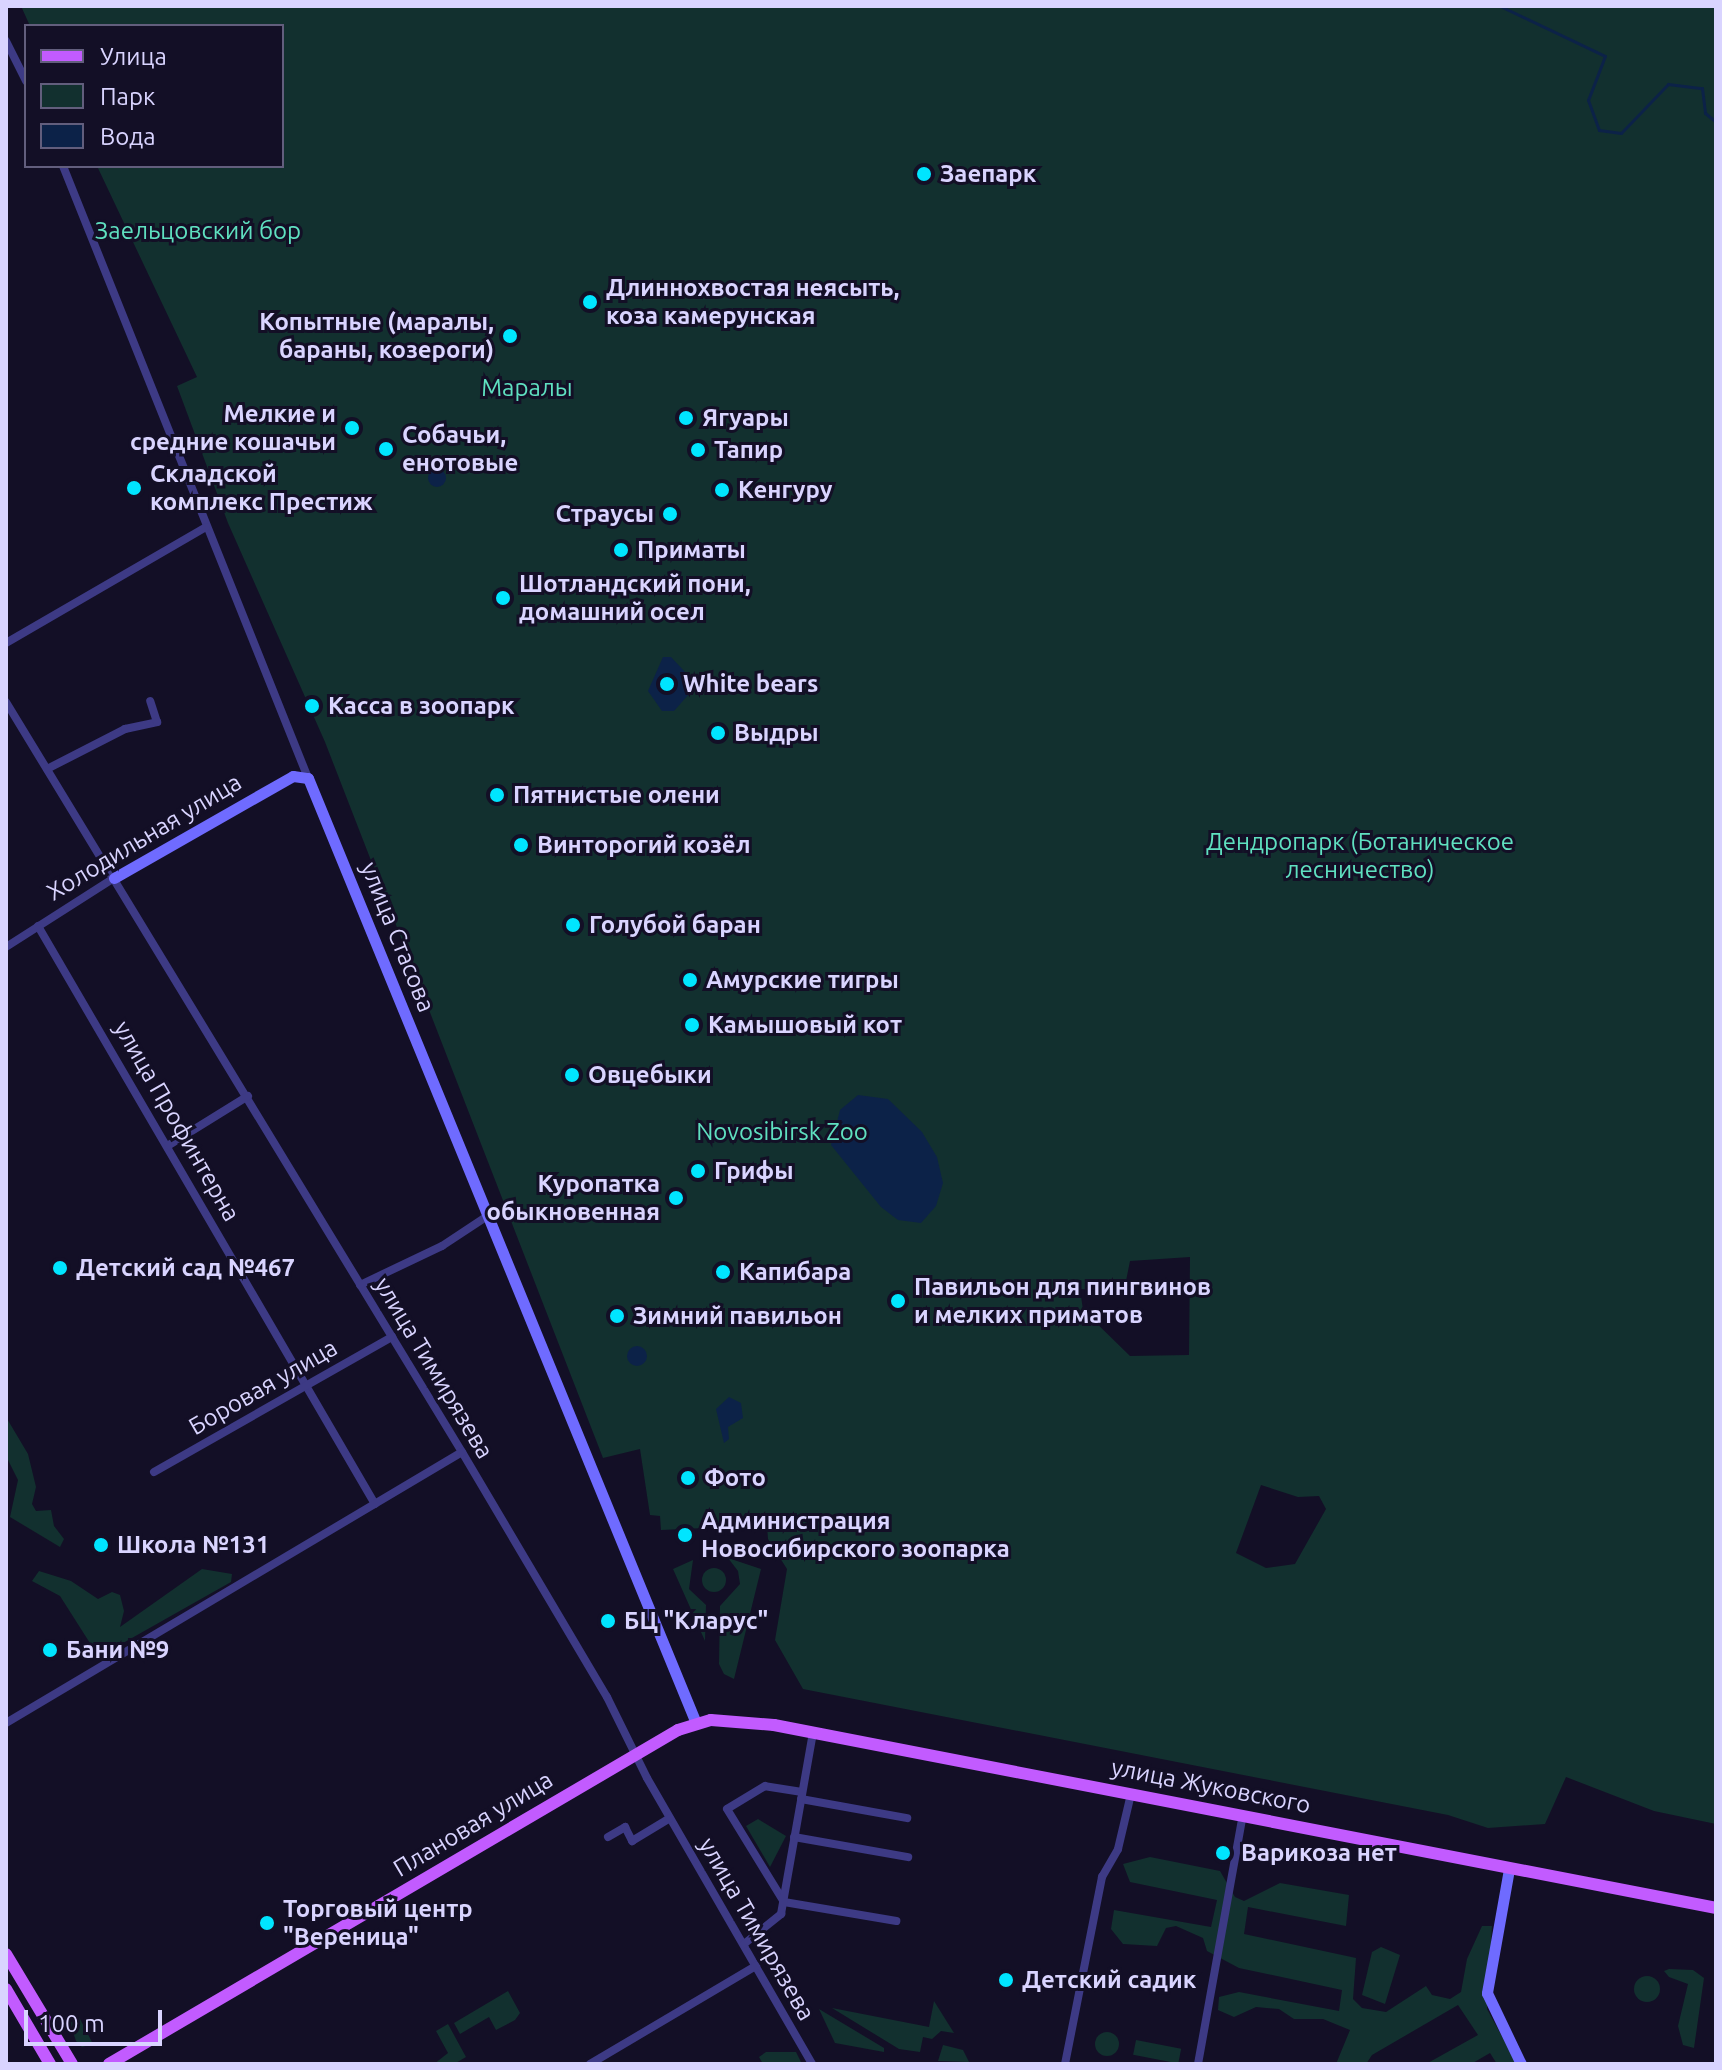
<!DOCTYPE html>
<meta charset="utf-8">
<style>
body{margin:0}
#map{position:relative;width:1722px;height:2070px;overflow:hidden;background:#130f26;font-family:Ubuntu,sans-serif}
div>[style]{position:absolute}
.green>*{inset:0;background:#12302f;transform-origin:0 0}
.round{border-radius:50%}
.water>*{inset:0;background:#0c2248}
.stream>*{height:3px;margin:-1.5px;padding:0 1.5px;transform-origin:1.5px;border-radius:1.5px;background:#0c2248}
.street>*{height:8px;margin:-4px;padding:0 4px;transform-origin:4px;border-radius:4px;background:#3d3a85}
.secondary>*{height:11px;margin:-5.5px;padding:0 5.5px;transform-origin:5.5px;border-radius:5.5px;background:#6f6bff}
.primary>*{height:12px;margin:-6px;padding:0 6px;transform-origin:6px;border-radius:6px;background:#c25bff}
.dots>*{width:22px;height:22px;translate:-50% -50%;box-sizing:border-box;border:4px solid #130f26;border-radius:50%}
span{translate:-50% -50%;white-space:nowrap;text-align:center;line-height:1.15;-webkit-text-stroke:6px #130f26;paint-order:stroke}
.poi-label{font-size:24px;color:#d9d4ff;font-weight:700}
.left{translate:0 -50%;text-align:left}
.right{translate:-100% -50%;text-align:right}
.park-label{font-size:24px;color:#5fe0c0}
.street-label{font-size:24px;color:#d9d4ff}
.frame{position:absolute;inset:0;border:8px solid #d9d4ff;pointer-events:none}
.legend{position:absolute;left:24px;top:24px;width:260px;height:144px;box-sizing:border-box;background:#130f26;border:2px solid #625e7d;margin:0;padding:10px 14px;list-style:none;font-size:24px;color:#d9d4ff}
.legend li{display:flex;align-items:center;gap:16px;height:40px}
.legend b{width:40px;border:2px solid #625e7d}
.scale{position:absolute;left:24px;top:2010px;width:138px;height:36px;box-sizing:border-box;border:4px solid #d9d4ff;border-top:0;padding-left:10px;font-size:24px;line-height:28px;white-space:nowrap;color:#d9d4ff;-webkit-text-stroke:6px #130f26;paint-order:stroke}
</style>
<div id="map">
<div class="green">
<div style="clip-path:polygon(evenodd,21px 6px,1716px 6px,1716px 1824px,1654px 1811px,1566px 1777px,1545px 1824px,1488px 1828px,1448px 1815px,803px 1689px,775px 1640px,787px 1569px,768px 1539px,767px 1525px,661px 1530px,660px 1516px,650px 1515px,640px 1449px,603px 1458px,325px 742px,228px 523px,177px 386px,197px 377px,97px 166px,282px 166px,282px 26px,30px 26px,21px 6px,1190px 1257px,1189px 1355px,1130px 1356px,1083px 1310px,1080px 1289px,1124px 1291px,1130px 1261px,1190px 1257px,21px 6px,1261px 1485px,1298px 1497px,1319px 1496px,1326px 1509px,1295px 1564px,1266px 1568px,1236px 1553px,1261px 1485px)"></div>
<div style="clip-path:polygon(6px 1417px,28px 1454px,36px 1487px,32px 1504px,36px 1511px,51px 1510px,54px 1526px,64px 1539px,60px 1547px,10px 1517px,18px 1480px,6px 1456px)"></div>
<div style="clip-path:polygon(728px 1558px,761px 1569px,734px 1679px,724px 1674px,719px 1664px,720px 1606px,740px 1584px,738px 1571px)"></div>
<div style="clip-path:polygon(693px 1560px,689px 1589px,706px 1605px,705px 1641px,673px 1569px)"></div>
<div class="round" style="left:702px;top:1568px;width:24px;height:24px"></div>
<div style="clip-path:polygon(202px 1569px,232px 1574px,231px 1582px,116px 1647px,95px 1651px,60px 1596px,32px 1581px,39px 1571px,71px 1581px,98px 1599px,112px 1592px,120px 1595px,124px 1611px,120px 1627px)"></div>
<div style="clip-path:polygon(758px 1819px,786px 1836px,770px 1867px,746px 1826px)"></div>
<div style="clip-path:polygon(1150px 1857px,1220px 1871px,1235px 1897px,1244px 1901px,1280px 1883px,1349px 1895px,1346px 1926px,1248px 1907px,1244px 1934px,1356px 1958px,1353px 1999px,1362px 2008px,1386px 2012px,1426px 1986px,1432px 1995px,1450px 1999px,1461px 1992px,1467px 1959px,1482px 1926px,1492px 1926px,1487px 2009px,1517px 2064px,1497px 2064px,1490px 2053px,1471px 2064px,1426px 2064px,1478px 2035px,1458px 2005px,1372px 2055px,1366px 2064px,1336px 2064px,1350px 2030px,1323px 2019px,1294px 2019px,1279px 2009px,1256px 2007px,1234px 2017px,1218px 2010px,1219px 1997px,1239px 1992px,1339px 2011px,1342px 1990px,1239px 1968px,1207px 1951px,1203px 1938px,1176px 1926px,1166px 1928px,1157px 1946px,1123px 1944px,1111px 1929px,1114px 1910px,1211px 1927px,1217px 1900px,1130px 1882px,1123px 1864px)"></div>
<div style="clip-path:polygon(1381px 1947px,1400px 1955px,1385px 2004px,1362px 1995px,1372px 1952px)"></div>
<div style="clip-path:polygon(1669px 1969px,1693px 1970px,1704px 1978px,1694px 2048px,1683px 2045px,1678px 2026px,1688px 1984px,1669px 1977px,1664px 1971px)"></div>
<div class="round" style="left:1634px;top:1976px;width:26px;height:26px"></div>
<div style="clip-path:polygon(508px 1991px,520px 2013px,515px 2020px,496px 2030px,489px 2017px,460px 2034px,454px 2023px)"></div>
<div style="clip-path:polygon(934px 2001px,954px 2033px,941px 2031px,932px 2039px,923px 2037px,920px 2052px,899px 2049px,832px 2008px,929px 2027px)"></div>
<div style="clip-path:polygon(819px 2009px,884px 2048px,884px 2052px,835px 2043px)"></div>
<div style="clip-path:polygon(79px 2017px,93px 2044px,82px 2047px,76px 2041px,70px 2023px)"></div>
<div style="clip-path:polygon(448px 2024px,466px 2057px,454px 2064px,434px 2064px,448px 2053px,436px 2031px)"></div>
<div class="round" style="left:1095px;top:2032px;width:24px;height:24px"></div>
<div style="left:1136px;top:2040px;width:46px;height:15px;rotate:11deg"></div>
<div style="clip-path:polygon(943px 2045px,963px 2050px,969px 2062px,938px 2061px)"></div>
<div style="clip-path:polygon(766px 2052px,796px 2052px,802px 2064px,763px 2064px,759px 2057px)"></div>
</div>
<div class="water">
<div class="round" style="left:428px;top:469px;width:18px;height:18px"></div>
<div style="clip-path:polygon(663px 657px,671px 657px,686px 673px,689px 694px,674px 711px,662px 711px,648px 691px)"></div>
<div style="clip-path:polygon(858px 1095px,888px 1099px,922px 1132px,937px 1157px,943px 1183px,936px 1206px,921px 1223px,898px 1220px,881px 1207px,831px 1145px,840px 1110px)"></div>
<div class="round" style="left:627px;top:1346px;width:20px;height:20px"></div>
<div style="clip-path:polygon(729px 1397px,741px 1403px,743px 1418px,728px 1427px,729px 1439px,724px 1443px,716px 1409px)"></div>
</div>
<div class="stream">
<div style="left:1500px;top:6px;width:116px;rotate:25.5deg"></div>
<div style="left:1605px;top:56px;width:47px;rotate:111.1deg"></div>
<div style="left:1588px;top:100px;width:32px;rotate:70deg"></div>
<div style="left:1599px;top:130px;width:22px;rotate:8deg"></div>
<div style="left:1621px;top:133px;width:68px;rotate:-46.2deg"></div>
<div style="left:1668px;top:84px;width:34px;rotate:7deg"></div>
<div style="left:1702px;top:88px;width:25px;rotate:83deg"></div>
<div style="left:1705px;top:113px;width:14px;rotate:39deg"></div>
</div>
<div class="street">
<div style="left:6px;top:41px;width:45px;rotate:63.4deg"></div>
<div style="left:63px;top:166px;width:659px;rotate:68.18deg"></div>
<div style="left:6px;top:643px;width:231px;rotate:-30.1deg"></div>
<div style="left:6px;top:702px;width:878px;rotate:58.7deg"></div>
<div style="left:462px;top:1452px;width:285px;rotate:59.4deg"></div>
<div style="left:607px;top:1697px;width:90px;rotate:63.7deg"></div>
<div style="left:647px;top:1778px;width:330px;rotate:60deg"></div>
<div style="left:47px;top:769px;width:88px;rotate:-27.1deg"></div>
<div style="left:125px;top:729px;width:33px;rotate:-12deg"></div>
<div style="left:157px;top:722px;width:22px;rotate:-108deg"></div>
<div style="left:38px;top:926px;width:669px;rotate:59.76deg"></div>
<div style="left:6px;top:947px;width:128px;rotate:-32.6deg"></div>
<div style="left:169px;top:1145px;width:93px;rotate:-31.8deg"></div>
<div style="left:360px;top:1285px;width:91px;rotate:-25.4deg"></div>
<div style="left:442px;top:1246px;width:56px;rotate:-33.4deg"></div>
<div style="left:154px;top:1472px;width:274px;rotate:-29.6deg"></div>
<div style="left:6px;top:1723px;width:530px;rotate:-30.72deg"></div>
<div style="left:802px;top:1792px;width:37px;rotate:-171deg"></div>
<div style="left:765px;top:1786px;width:44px;rotate:148.8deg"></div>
<div style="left:727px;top:1809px;width:109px;rotate:58.5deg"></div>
<div style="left:784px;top:1902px;width:114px;rotate:9.6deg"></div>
<div style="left:801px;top:1799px;width:108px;rotate:10.2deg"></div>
<div style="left:608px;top:1837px;width:20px;rotate:-30deg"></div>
<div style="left:625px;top:1827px;width:16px;rotate:63deg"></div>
<div style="left:632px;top:1841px;width:44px;rotate:-31.2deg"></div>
<div style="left:794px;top:1837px;width:116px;rotate:10deg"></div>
<div style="left:744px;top:1944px;width:48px;rotate:-39deg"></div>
<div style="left:781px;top:1914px;width:185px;rotate:-80deg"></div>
<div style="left:590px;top:2064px;width:193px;rotate:-30.6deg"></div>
<div style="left:1065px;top:2064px;width:191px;rotate:-78.8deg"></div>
<div style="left:1102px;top:1877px;width:32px;rotate:-60deg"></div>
<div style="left:1118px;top:1849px;width:57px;rotate:-76.7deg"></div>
<div style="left:1198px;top:2064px;width:253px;rotate:-79.8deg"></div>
</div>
<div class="secondary">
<div style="left:114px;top:878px;width:206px;rotate:-29.7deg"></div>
<div style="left:293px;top:776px;width:15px;rotate:8deg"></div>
<div style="left:308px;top:778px;width:1022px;rotate:67.68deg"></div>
<div style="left:1509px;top:1869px;width:126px;rotate:100.1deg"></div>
<div style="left:1487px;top:1993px;width:79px;rotate:64.4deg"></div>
</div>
<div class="primary">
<div style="left:6px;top:1954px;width:128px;rotate:59deg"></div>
<div style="left:6px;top:1989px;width:87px;rotate:59.6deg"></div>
<div style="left:109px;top:2064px;width:660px;rotate:-30.41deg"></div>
<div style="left:678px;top:1730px;width:34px;rotate:-17deg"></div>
<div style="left:711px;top:1720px;width:63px;rotate:4.5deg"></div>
<div style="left:774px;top:1725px;width:960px;rotate:10.99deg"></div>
</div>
<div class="dots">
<div style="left:924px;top:174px;background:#00e5ff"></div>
<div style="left:590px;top:302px;background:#00e5ff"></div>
<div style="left:510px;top:336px;background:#00e5ff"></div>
<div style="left:686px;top:418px;background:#00e5ff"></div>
<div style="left:352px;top:428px;background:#00e5ff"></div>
<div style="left:386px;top:449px;background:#00e5ff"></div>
<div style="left:698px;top:450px;background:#00e5ff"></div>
<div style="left:134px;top:488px;background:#00e5ff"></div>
<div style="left:722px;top:490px;background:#00e5ff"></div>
<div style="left:670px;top:514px;background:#00e5ff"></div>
<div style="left:621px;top:550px;background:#00e5ff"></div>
<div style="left:503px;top:598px;background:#00e5ff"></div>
<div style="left:667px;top:684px;background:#00e5ff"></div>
<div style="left:312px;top:706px;background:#00e5ff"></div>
<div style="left:718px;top:733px;background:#00e5ff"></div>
<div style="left:497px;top:795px;background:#00e5ff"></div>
<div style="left:521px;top:845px;background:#00e5ff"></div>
<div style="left:573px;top:925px;background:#00e5ff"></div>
<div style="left:690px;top:980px;background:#00e5ff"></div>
<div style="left:692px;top:1025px;background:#00e5ff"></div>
<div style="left:572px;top:1075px;background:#00e5ff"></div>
<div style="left:698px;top:1171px;background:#00e5ff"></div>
<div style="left:676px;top:1198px;background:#00e5ff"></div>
<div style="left:60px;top:1268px;background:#00e5ff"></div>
<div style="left:723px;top:1272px;background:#00e5ff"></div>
<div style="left:898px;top:1301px;background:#00e5ff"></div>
<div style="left:617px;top:1316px;background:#00e5ff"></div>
<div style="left:688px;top:1478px;background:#00e5ff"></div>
<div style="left:685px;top:1535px;background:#00e5ff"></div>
<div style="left:101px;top:1545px;background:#00e5ff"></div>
<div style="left:608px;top:1621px;background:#00e5ff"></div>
<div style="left:50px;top:1650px;background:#00e5ff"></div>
<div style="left:1223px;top:1853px;background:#00e5ff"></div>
<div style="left:267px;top:1923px;background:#00e5ff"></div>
<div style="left:1006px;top:1980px;background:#00e5ff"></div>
</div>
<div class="poi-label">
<span class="left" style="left:940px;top:174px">Заепарк</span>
<span class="left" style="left:606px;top:302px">Длиннохвостая неясыть,<br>коза камерунская</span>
<span class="right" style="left:494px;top:336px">Копытные (маралы,<br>бараны, козероги)</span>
<span class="right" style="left:336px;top:428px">Мелкие и<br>средние кошачьи</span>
<span class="left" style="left:702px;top:418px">Ягуары</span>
<span class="left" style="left:402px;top:449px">Собачьи,<br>енотовые</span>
<span class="left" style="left:714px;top:450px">Тапир</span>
<span class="left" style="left:150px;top:488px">Складской<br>комплекс Престиж</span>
<span class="left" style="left:738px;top:490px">Кенгуру</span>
<span class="right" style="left:654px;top:514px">Страусы</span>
<span class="left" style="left:637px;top:550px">Приматы</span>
<span class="left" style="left:519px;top:598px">Шотландский пони,<br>домашний осел</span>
<span class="left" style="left:683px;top:684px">White bears</span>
<span class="left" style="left:328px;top:706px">Касса в зоопарк</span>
<span class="left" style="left:734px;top:733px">Выдры</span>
<span class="left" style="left:513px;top:795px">Пятнистые олени</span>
<span class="left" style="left:537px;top:845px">Винторогий козёл</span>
<span class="left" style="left:589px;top:925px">Голубой баран</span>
<span class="left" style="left:706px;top:980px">Амурские тигры</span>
<span class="left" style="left:708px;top:1025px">Камышовый кот</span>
<span class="left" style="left:588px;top:1075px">Овцебыки</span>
<span class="left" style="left:714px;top:1171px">Грифы</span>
<span class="right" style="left:660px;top:1198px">Куропатка<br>обыкновенная</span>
<span class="left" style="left:76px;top:1268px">Детский сад №467</span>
<span class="left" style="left:739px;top:1272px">Капибара</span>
<span class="left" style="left:914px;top:1301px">Павильон для пингвинов<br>и мелких приматов</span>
<span class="left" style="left:633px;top:1316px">Зимний павильон</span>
<span class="left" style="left:704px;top:1478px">Фото</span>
<span class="left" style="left:701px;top:1535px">Администрация<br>Новосибирского зоопарка</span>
<span class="left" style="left:117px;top:1545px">Школа №131</span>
<span class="left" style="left:624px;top:1621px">БЦ "Кларус"</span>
<span class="left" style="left:66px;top:1650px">Бани №9</span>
<span class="left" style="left:1241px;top:1853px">Варикоза нет</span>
<span class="left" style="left:283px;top:1923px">Торговый центр<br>"Вереница"</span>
<span class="left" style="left:1022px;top:1980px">Детский садик</span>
</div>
<div class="park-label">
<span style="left:198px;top:231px">Заельцовский бор</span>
<span style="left:527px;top:388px">Маралы</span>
<span style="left:1360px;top:856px">Дендропарк (Ботаническое<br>лесничество)</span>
<span style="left:782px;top:1132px">Novosibirsk Zoo</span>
</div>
<div class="street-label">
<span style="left:144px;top:837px;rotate:-31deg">Холодильная улица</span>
<span style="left:398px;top:937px;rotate:68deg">улица Стасова</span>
<span style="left:177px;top:1121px;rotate:60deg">улица Профинтерна</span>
<span style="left:434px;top:1368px;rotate:59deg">улица Тимирязева</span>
<span style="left:263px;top:1387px;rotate:-30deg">Боровая улица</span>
<span style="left:1211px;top:1786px;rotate:11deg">улица Жуковского</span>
<span style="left:473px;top:1824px;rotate:-31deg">Плановая улица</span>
<span style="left:757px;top:1929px;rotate:60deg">улица Тимирязева</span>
</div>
<div class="frame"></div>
<ul class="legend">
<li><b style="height:10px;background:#c25bff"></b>Улица</li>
<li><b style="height:22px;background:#12302f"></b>Парк</li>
<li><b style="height:22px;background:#0c2248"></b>Вода</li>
</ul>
<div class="scale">100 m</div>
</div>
